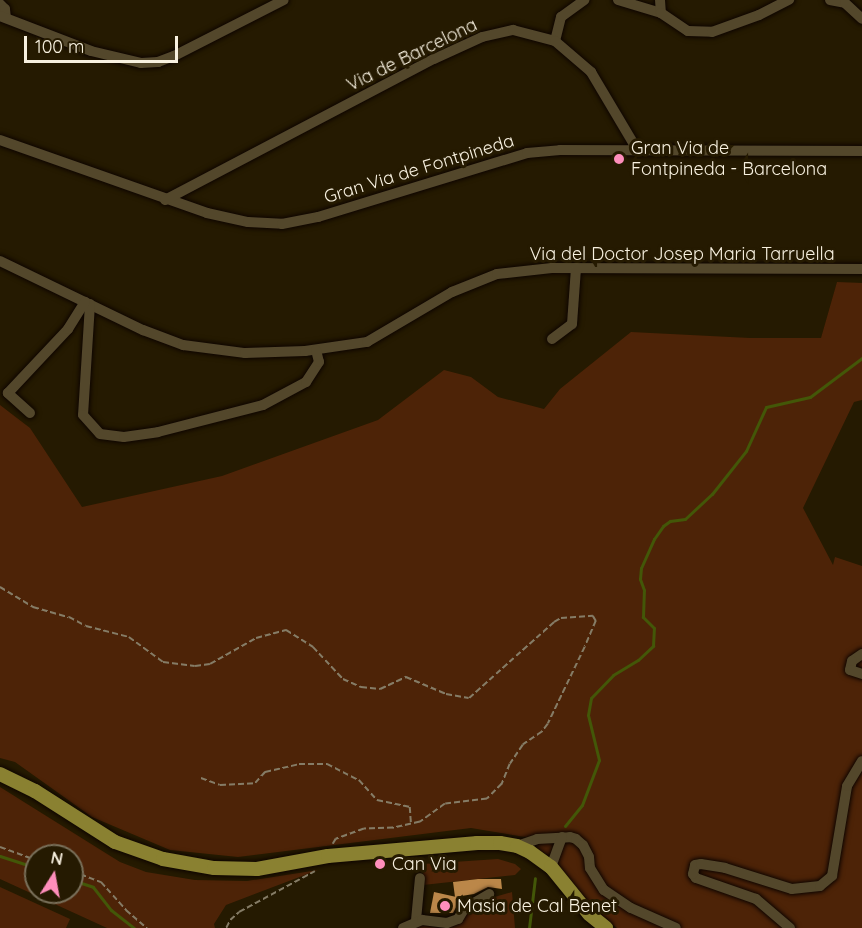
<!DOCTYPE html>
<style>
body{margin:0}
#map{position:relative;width:862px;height:928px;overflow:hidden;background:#251a01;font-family:Quicksand,sans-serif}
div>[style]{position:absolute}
.green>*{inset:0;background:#4d2307}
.stream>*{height:3px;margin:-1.5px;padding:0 1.5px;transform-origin:1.5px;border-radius:1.5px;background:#435708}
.building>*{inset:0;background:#bb8749}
.path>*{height:1.5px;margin-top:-0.75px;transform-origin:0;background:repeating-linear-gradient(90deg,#857c66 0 6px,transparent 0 9px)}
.roads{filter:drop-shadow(0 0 2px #0e0500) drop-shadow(0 0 2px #0e0500)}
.minor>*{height:10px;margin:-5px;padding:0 5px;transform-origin:5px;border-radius:5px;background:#53472b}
.major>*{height:14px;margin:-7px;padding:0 7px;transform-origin:7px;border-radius:7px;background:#8a8131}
.dots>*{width:16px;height:16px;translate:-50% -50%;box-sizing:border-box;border:3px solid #251a01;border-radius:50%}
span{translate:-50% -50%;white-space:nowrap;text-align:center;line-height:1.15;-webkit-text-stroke:6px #251a01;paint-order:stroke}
.street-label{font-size:18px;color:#f8f1e0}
.poi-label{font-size:18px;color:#f8f1e0}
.left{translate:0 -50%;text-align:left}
.north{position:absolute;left:24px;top:844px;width:60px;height:60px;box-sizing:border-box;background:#251a01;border:2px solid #79705a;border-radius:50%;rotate:11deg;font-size:16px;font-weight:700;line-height:24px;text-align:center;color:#f8f1e0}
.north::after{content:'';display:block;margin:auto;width:21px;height:27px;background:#fe8ebb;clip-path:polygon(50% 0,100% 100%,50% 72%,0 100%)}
.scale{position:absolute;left:24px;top:36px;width:154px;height:27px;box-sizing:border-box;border:3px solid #f8f1e0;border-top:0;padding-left:8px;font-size:18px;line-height:21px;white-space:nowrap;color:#f8f1e0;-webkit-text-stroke:4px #251a01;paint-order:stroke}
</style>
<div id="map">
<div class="green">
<div style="clip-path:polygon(837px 282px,862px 283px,862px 400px,854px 402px,803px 508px,833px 565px,835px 557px,862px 566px,862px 928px,617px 928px,595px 909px,548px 855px,533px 847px,540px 844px,537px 839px,471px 828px,238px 857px,170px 850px,92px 817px,15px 762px,0 758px,0 405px,30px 428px,82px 507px,222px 476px,378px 420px,444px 370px,471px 377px,498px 397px,544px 409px,560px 389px,631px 332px,750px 338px,821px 338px)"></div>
<div style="clip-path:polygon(evenodd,0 787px,120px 862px,146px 872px,195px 880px,247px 881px,318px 870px,226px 905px,214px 924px,215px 928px,107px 928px,0 879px,0 787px,36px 856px,72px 856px,72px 892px,36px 892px,36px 856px)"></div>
<div style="clip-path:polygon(498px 859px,515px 864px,521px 869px,515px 875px,423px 885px,423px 864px)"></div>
<div style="clip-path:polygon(0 887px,70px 919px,66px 928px,0 928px)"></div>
<div style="clip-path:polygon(512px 892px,515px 928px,411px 928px,417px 925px,442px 928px,456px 925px,473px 907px,491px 898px)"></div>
</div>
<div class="stream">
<div style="left:565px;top:826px;width:27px;rotate:-51deg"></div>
<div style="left:582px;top:805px;width:48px;rotate:-69.3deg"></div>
<div style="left:599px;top:760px;width:46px;rotate:-103.7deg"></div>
<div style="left:588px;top:715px;width:17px;rotate:-80deg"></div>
<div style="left:591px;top:698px;width:32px;rotate:-46deg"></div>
<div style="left:613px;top:675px;width:29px;rotate:-31deg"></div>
<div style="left:638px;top:660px;width:21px;rotate:-43deg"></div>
<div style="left:653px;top:646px;width:18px;rotate:-87deg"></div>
<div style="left:654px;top:628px;width:16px;rotate:-135deg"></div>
<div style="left:643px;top:617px;width:27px;rotate:-88deg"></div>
<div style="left:644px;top:590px;width:12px;rotate:-110deg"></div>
<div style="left:640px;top:579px;width:11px;rotate:-85deg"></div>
<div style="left:641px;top:568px;width:32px;rotate:-66deg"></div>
<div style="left:654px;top:539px;width:16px;rotate:-55deg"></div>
<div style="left:663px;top:526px;width:9px;rotate:-36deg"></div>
<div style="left:670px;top:521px;width:15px;rotate:-8deg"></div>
<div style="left:685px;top:519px;width:37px;rotate:-43deg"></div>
<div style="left:712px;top:494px;width:55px;rotate:-51.7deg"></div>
<div style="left:746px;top:451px;width:48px;rotate:-65.6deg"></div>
<div style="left:766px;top:407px;width:45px;rotate:-12.8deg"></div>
<div style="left:810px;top:397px;width:65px;rotate:-36.9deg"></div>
<div style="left:0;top:856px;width:38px;rotate:18deg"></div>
<div style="left:72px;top:880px;width:22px;rotate:18deg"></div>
<div style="left:93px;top:887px;width:29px;rotate:52deg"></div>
<div style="left:111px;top:910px;width:29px;rotate:38deg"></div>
<div style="left:529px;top:928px;width:50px;rotate:-83.2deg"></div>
</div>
<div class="building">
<div style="clip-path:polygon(478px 879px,501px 879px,502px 889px,488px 887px,474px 894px,455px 897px,453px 882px)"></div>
<div style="clip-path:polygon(434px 892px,461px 898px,453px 913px,430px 913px)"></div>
</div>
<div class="path">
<div style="left:0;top:587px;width:39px;rotate:31deg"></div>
<div style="left:33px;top:607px;width:37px;rotate:16deg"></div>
<div style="left:69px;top:617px;width:19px;rotate:28deg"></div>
<div style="left:86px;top:626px;width:44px;rotate:14.3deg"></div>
<div style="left:129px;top:637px;width:42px;rotate:36.3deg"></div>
<div style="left:163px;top:662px;width:32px;rotate:7deg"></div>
<div style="left:195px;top:666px;width:15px;rotate:-8deg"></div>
<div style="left:210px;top:664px;width:53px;rotate:-29.5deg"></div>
<div style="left:256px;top:638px;width:31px;rotate:-15deg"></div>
<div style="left:286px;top:630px;width:32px;rotate:32deg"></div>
<div style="left:313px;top:647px;width:44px;rotate:46.8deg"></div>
<div style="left:343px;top:679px;width:20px;rotate:24deg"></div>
<div style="left:361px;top:687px;width:19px;rotate:6deg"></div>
<div style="left:380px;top:689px;width:29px;rotate:-25deg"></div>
<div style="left:406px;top:677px;width:43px;rotate:23deg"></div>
<div style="left:446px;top:694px;width:23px;rotate:10deg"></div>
<div style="left:469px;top:698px;width:114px;rotate:-41.8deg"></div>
<div style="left:554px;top:622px;width:8px;rotate:-30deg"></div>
<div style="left:561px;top:618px;width:32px;rotate:-4deg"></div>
<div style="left:593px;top:616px;width:6px;rotate:59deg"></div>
<div style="left:596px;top:621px;width:28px;rotate:113deg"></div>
<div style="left:585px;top:647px;width:85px;rotate:115.7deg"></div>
<div style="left:548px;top:724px;width:10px;rotate:127deg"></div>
<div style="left:542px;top:732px;width:23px;rotate:146deg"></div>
<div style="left:523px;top:745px;width:23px;rotate:124deg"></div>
<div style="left:510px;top:764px;width:22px;rotate:112deg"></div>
<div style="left:502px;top:784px;width:21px;rotate:135deg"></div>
<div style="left:487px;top:799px;width:42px;rotate:173.2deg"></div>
<div style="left:445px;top:804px;width:31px;rotate:144deg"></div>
<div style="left:420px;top:822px;width:28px;rotate:167deg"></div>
<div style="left:393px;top:828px;width:29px;rotate:178deg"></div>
<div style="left:364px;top:829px;width:30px;rotate:160deg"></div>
<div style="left:336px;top:839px;width:6px;rotate:121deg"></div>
<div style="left:201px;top:778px;width:20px;rotate:20deg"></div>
<div style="left:220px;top:785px;width:35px;rotate:-3deg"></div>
<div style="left:255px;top:783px;width:15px;rotate:-48deg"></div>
<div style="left:265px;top:772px;width:35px;rotate:-13deg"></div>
<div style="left:299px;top:764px;width:28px"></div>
<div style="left:327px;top:764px;width:36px;rotate:27deg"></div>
<div style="left:359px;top:780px;width:27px;rotate:48deg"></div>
<div style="left:377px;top:800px;width:34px;rotate:12deg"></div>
<div style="left:410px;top:807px;width:16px;rotate:86deg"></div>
<div style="left:0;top:847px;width:38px;rotate:20deg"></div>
<div style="left:72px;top:871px;width:31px;rotate:21deg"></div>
<div style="left:101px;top:882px;width:38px;rotate:48deg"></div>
<div style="left:126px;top:910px;width:28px;rotate:41deg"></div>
<div style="left:226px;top:928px;width:9px;rotate:-63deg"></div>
<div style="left:230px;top:920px;width:12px;rotate:-42deg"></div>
<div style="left:239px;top:912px;width:86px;rotate:-28.3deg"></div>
</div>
<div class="roads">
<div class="minor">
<div style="left:618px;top:0;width:45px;rotate:16.8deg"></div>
<div style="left:660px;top:0;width:13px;rotate:86deg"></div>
<div style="left:661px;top:13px;width:32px;rotate:34deg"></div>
<div style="left:688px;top:31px;width:24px;rotate:2deg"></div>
<div style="left:712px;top:32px;width:50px;rotate:-19.9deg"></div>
<div style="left:759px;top:15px;width:34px;rotate:-27deg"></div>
<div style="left:830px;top:0;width:15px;rotate:11deg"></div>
<div style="left:845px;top:3px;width:23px;rotate:43deg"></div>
<div style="left:0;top:4px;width:7px;rotate:45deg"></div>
<div style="left:5px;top:9px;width:9px;rotate:84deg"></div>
<div style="left:0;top:16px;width:97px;rotate:21deg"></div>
<div style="left:91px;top:51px;width:51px;rotate:13.5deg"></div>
<div style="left:141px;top:63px;width:17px;rotate:-3deg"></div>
<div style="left:158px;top:62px;width:17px;rotate:-21deg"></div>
<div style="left:174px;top:56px;width:123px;rotate:-27deg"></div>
<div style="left:555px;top:41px;width:25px;rotate:-76deg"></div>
<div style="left:561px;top:17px;width:29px;rotate:-36deg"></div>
<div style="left:0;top:140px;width:219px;rotate:19.4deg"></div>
<div style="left:207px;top:213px;width:42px;rotate:12.4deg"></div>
<div style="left:248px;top:222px;width:34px;rotate:3deg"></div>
<div style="left:282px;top:224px;width:37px;rotate:-11deg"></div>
<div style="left:318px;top:217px;width:219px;rotate:-17deg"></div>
<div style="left:527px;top:153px;width:33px;rotate:-5deg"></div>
<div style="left:560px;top:150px;width:302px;rotate:0.2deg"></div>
<div style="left:165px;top:200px;width:304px;rotate:-27.7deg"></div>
<div style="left:434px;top:59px;width:53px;rotate:-24.6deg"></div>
<div style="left:482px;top:37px;width:32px;rotate:-13deg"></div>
<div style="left:513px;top:30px;width:43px;rotate:14.7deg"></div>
<div style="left:555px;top:41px;width:48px;rotate:40.7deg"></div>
<div style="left:591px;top:72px;width:92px;rotate:59.3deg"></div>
<div style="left:0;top:261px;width:159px;rotate:25.8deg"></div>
<div style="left:143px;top:330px;width:43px;rotate:20.6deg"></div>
<div style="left:183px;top:345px;width:63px;rotate:7.4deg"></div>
<div style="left:245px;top:353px;width:60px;rotate:-1.9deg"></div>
<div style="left:305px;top:351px;width:63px;rotate:-8.3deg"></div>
<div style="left:367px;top:342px;width:99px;rotate:-30.5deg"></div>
<div style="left:452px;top:292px;width:48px;rotate:-21.8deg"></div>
<div style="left:497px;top:274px;width:55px;rotate:-6.2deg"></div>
<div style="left:552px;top:268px;width:310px;rotate:0.2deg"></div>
<div style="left:90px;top:304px;width:111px;rotate:93.6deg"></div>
<div style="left:83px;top:415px;width:25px;rotate:48deg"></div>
<div style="left:100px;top:434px;width:24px;rotate:7deg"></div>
<div style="left:124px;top:437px;width:34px;rotate:-8deg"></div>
<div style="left:158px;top:432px;width:108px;rotate:-14.4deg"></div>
<div style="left:263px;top:405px;width:49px;rotate:-28.1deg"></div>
<div style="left:306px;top:382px;width:24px;rotate:-57deg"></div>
<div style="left:319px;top:362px;width:12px;rotate:-104deg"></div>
<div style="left:552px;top:339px;width:25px;rotate:-37deg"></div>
<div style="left:572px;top:324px;width:56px;rotate:-85.9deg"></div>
<div style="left:30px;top:413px;width:30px;rotate:-138deg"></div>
<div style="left:8px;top:393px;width:88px;rotate:-46.8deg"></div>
<div style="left:68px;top:329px;width:32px;rotate:-58deg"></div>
<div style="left:862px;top:654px;width:12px;rotate:145deg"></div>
<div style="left:852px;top:661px;width:9px;rotate:103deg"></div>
<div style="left:850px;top:670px;width:13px;rotate:18deg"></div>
<div style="left:517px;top:846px;width:21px;rotate:-19deg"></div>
<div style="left:537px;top:839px;width:33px;rotate:-3deg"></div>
<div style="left:570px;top:837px;width:6px;rotate:18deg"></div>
<div style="left:576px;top:839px;width:9px;rotate:41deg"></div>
<div style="left:583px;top:845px;width:13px;rotate:63deg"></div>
<div style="left:589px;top:857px;width:11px;rotate:85deg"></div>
<div style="left:590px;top:868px;width:26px;rotate:58deg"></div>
<div style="left:604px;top:890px;width:32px;rotate:34deg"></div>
<div style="left:631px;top:908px;width:49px;rotate:24deg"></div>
<div style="left:551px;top:867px;width:32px;rotate:-70deg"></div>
<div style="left:416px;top:920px;width:42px;rotate:-84.6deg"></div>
<div style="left:403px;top:928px;width:21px;rotate:-23deg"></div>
<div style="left:422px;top:920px;width:25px;rotate:7deg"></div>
<div style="left:447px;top:923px;width:12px;rotate:-20deg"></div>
<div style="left:458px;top:919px;width:13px;rotate:-58deg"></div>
<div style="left:465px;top:908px;width:28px;rotate:-30deg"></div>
<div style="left:790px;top:928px;width:45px;rotate:-139.5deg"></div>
<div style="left:756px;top:899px;width:64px;rotate:-160.7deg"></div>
<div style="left:696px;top:878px;width:5px;rotate:-127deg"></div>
<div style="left:693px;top:874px;width:9px;rotate:-77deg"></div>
<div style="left:695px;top:865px;width:6px;rotate:-9deg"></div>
<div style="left:701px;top:864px;width:24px;rotate:9deg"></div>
<div style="left:725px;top:868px;width:70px;rotate:17.4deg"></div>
<div style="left:792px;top:889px;width:28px;rotate:-6deg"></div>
<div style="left:820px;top:886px;width:16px;rotate:-40deg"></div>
<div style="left:832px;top:876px;width:91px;rotate:-80.5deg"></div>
<div style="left:847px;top:786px;width:29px;rotate:-59deg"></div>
</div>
<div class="major">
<div style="left:0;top:774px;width:39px;rotate:26deg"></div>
<div style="left:35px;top:791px;width:95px;rotate:32.5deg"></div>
<div style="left:115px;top:842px;width:51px;rotate:19.5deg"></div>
<div style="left:163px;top:859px;width:52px;rotate:10deg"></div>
<div style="left:214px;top:868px;width:43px;rotate:1.3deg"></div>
<div style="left:257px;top:869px;width:72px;rotate:-10.4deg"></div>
<div style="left:328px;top:856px;width:150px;rotate:-5deg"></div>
<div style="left:477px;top:843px;width:23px"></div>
<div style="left:500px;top:843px;width:17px;rotate:10deg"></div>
<div style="left:517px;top:846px;width:14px;rotate:25deg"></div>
<div style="left:530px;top:852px;width:26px;rotate:36deg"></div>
<div style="left:551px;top:867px;width:60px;rotate:51deg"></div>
<div style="left:589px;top:914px;width:22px;rotate:39deg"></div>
</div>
</div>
<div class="dots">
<div style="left:619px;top:159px;background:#fe8ebb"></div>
<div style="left:380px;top:864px;background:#fe8ebb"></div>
<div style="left:445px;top:906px;background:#fe8ebb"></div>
</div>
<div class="street-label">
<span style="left:412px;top:55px;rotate:-26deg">Via de Barcelona</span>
<span style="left:419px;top:169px;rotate:-17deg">Gran Via de Fontpineda</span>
<span style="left:682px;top:254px">Via del Doctor Josep Maria Tarruella</span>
</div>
<div class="poi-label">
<span class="left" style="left:631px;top:159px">Gran Via de<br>Fontpineda - Barcelona</span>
<span class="left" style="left:392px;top:864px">Can Via</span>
<span class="left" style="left:457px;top:906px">Masia de Cal Benet</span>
</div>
<div class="north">N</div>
<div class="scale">100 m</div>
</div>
